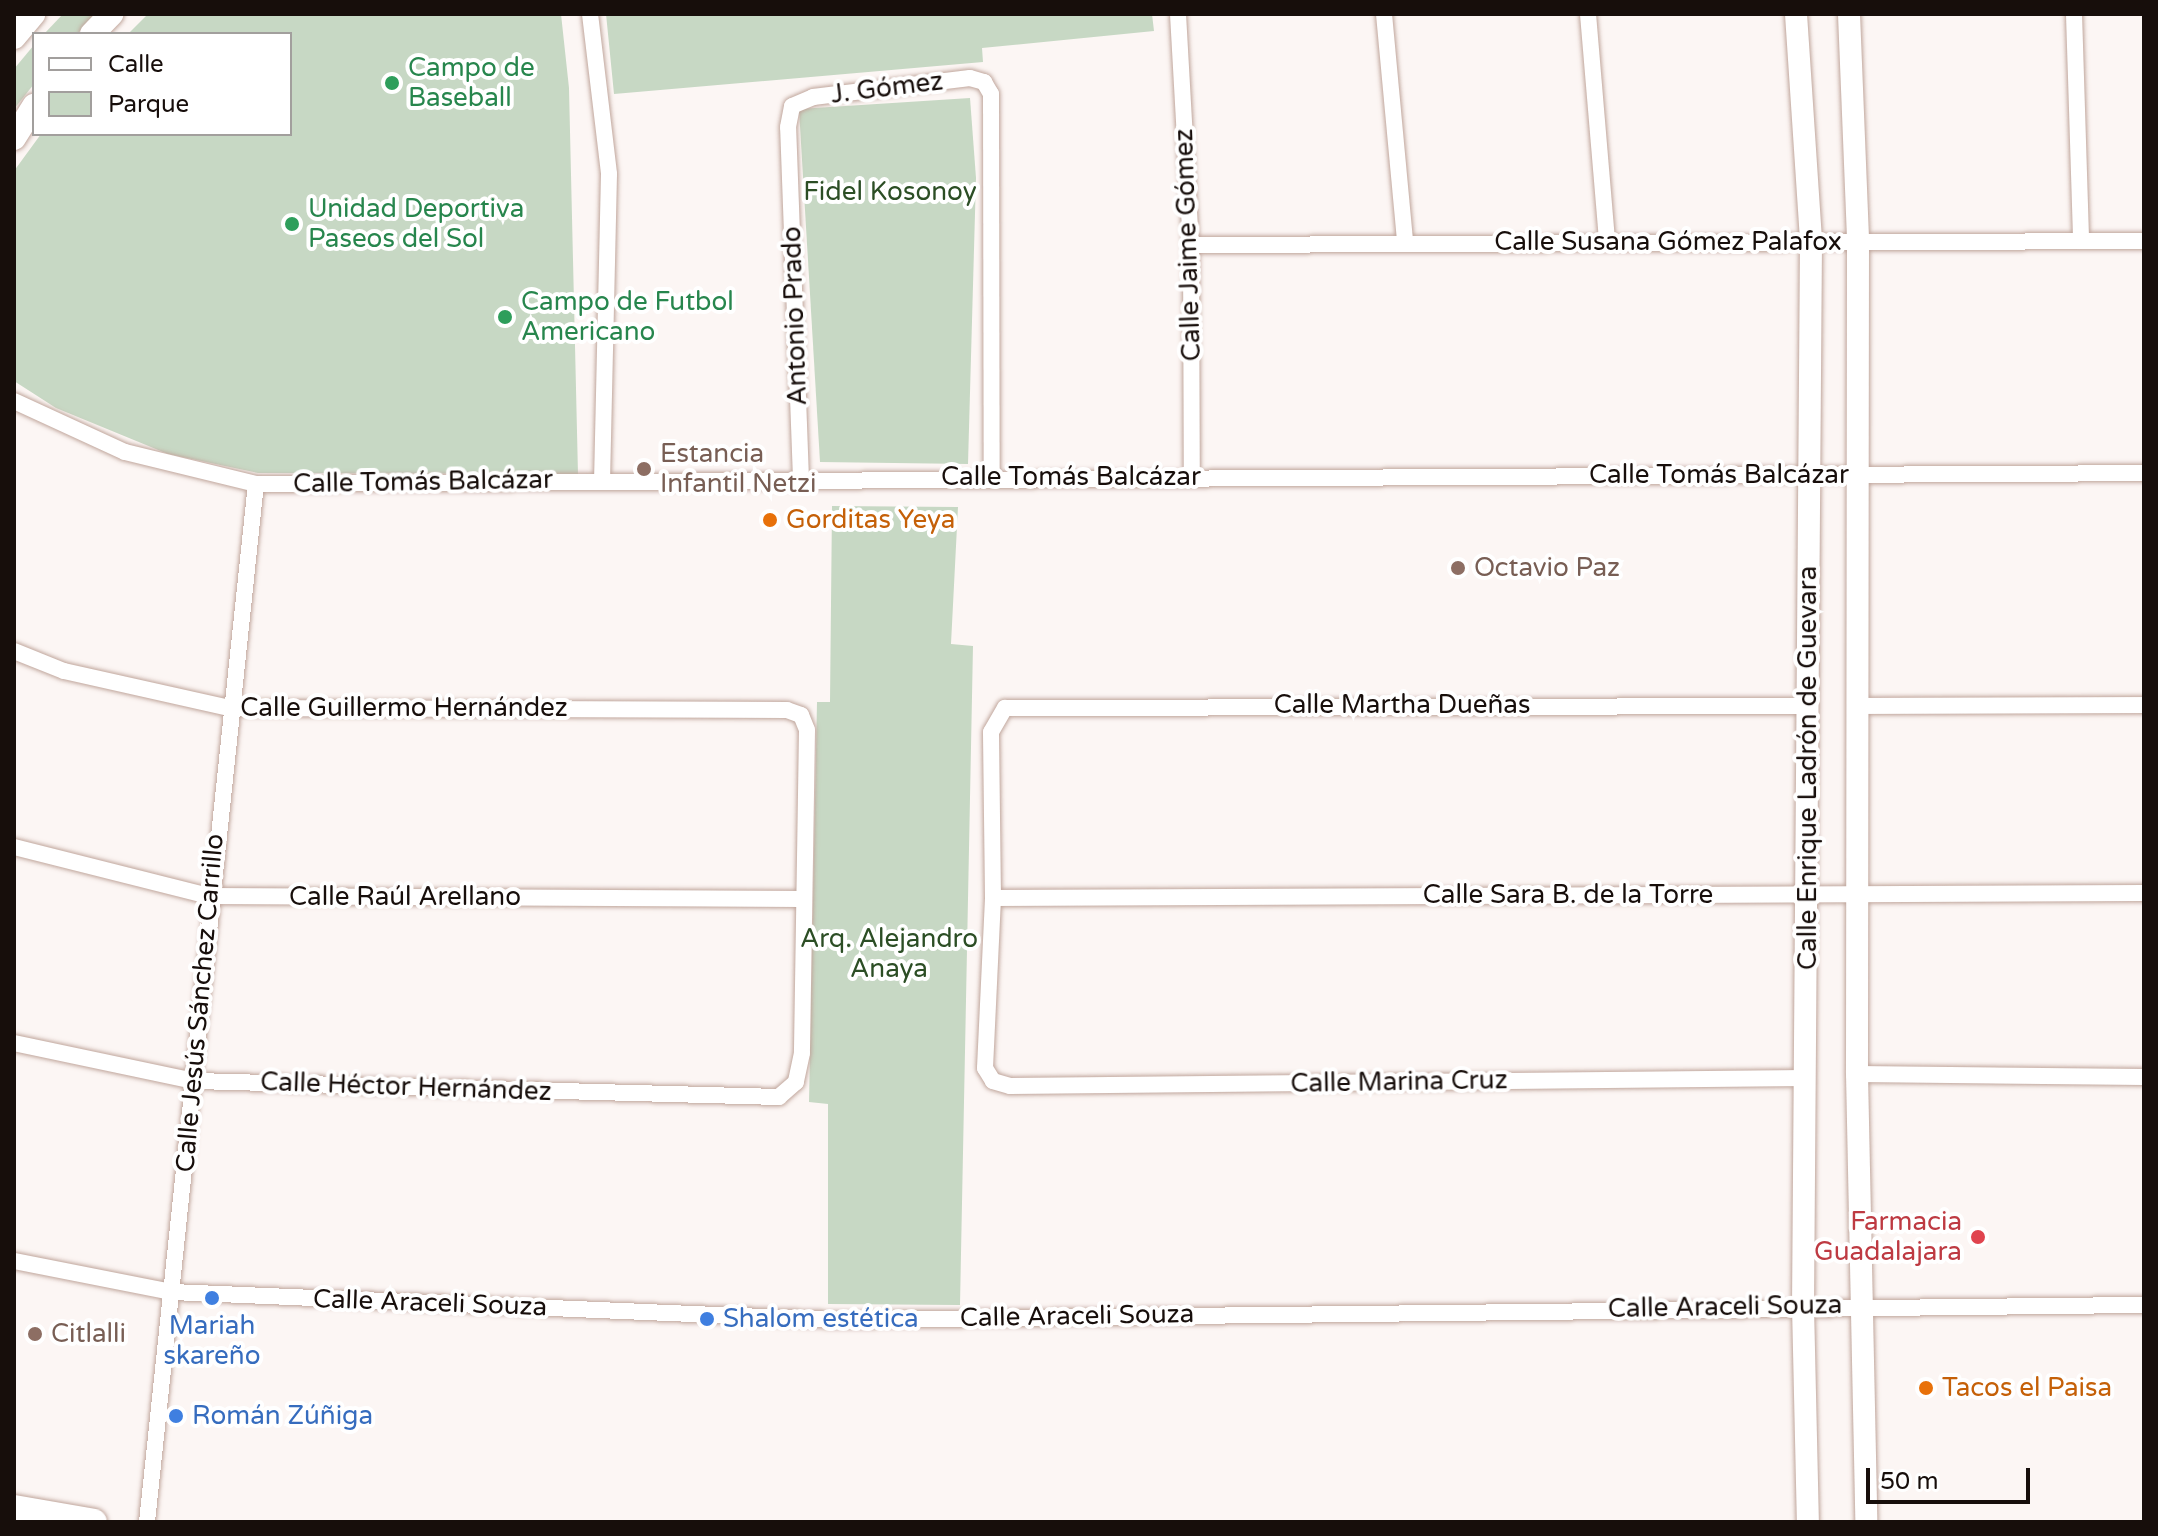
<!DOCTYPE html>
<meta charset="utf-8">
<style>
body{margin:0}
#map{position:relative;width:2158px;height:1536px;overflow:hidden;background:#fcf6f4;font-family:"Varela Round",sans-serif}
div>[style]{position:absolute}
.green>*{inset:0;background:#c7d8c4}
.roads{filter:drop-shadow(0 0 2px #c0a69c) drop-shadow(0 0 2px #c0a69c)}
.minor>*{height:16px;margin:-8px;padding:0 8px;transform-origin:8px;border-radius:8px;background:#fff}
.tertiary>*{height:22px;margin:-11px;padding:0 11px;transform-origin:11px;border-radius:11px;background:#fff}
.secondary>*{height:24px;margin:-12px;padding:0 12px;transform-origin:12px;border-radius:12px;background:#fff}
.primary>*{height:26px;margin:-13px;padding:0 13px;transform-origin:13px;border-radius:13px;background:#fff}
.dots>*{width:22px;height:22px;translate:-50% -50%;box-sizing:border-box;border:4px solid #fff;border-radius:50%}
span{translate:-50% -50%;white-space:nowrap;text-align:center;line-height:1.15;-webkit-text-stroke:8px #fff;paint-order:stroke}
.leisure-label{font-size:26px;color:#27864d}
.left{translate:0 -50%;text-align:left}
.street-label{font-size:26px;color:#170e0b}
.park-label{font-size:26px;color:#2c4e25}
.education-label{font-size:26px;color:#785e54}
.food-label{font-size:26px;color:#c56008}
.health-label{font-size:26px;color:#be3a42}
.right{translate:-100% -50%;text-align:right}
.shop-label{font-size:26px;color:#366cbe}
.frame{position:absolute;inset:0;border:16px solid #170e0b;pointer-events:none}
.legend{position:absolute;left:32px;top:32px;width:260px;height:104px;box-sizing:border-box;background:#fff;border:2px solid #a29f9d;margin:0;padding:10px 14px;list-style:none;font-size:24px;color:#170e0b}
.legend li{display:flex;align-items:center;gap:16px;height:40px}
.legend b{width:40px;border:2px solid #a29f9d}
.scale{position:absolute;left:1866px;top:1468px;width:164px;height:36px;box-sizing:border-box;border:4px solid #170e0b;border-top:0;padding-left:10px;font-size:24px;line-height:28px;white-space:nowrap;color:#170e0b;-webkit-text-stroke:6px #fff;paint-order:stroke}
</style>
<div id="map">
<div class="green">
<div style="clip-path:polygon(63px 14px,97px 14px,77px 34px,44px 34px)"></div>
<div style="clip-path:polygon(148px 14px,561px 14px,569px 88px,578px 474px,258px 473px,168px 454px,56px 408px,14px 381px,14px 171px,41px 134px,290px 134px,290px 34px,128px 34px)"></div>
<div style="clip-path:polygon(606px 14px,1152px 14px,1154px 31px,982px 48px,983px 62px,614px 94px)"></div>
<div style="clip-path:polygon(34px 45px,34px 84px,14px 109px,14px 69px)"></div>
<div style="clip-path:polygon(970px 98px,976px 178px,968px 464px,820px 462px,799px 109px)"></div>
<div style="clip-path:polygon(832px 506px,958px 507px,951px 644px,973px 646px,960px 1305px,828px 1304px,828px 1104px,809px 1102px,817px 702px,830px 702px)"></div>
</div>
<div class="roads">
<div class="minor">
<div style="left:590px;top:14px;width:161px;rotate:83.2deg"></div>
<div style="left:609px;top:174px;width:306px;rotate:91.3deg"></div>
<div style="left:1178px;top:14px;width:231px;rotate:86.8deg"></div>
<div style="left:1191px;top:245px;width:231px;rotate:89.8deg"></div>
<div style="left:1384px;top:14px;width:229px;rotate:84.7deg"></div>
<div style="left:1588px;top:14px;width:229px;rotate:85.2deg"></div>
<div style="left:2074px;top:14px;width:227px;rotate:88.2deg"></div>
<div style="left:1191px;top:245px;width:953px;rotate:-0.24deg"></div>
<div style="left:14px;top:401px;width:122px;rotate:24.7deg"></div>
<div style="left:125px;top:452px;width:135px;rotate:13.7deg"></div>
<div style="left:256px;top:484px;width:1888px;rotate:-0.33deg"></div>
<div style="left:801px;top:479px;width:352px;rotate:-92.1deg"></div>
<div style="left:788px;top:127px;width:21px;rotate:-79deg"></div>
<div style="left:792px;top:106px;width:23px;rotate:-23deg"></div>
<div style="left:813px;top:97px;width:158px;rotate:-6.9deg"></div>
<div style="left:970px;top:78px;width:15px;rotate:16deg"></div>
<div style="left:984px;top:82px;width:14px;rotate:60deg"></div>
<div style="left:991px;top:94px;width:383px;rotate:89.9deg"></div>
<div style="left:14px;top:651px;width:54px;rotate:21.8deg"></div>
<div style="left:64px;top:671px;width:170px;rotate:12.6deg"></div>
<div style="left:230px;top:708px;width:557px;rotate:0.21deg"></div>
<div style="left:787px;top:710px;width:15px;rotate:20deg"></div>
<div style="left:801px;top:715px;width:16px;rotate:68deg"></div>
<div style="left:807px;top:730px;width:323px;rotate:90.9deg"></div>
<div style="left:802px;top:1053px;width:30px;rotate:102deg"></div>
<div style="left:796px;top:1082px;width:23px;rotate:139deg"></div>
<div style="left:779px;top:1097px;width:585px;rotate:-178.43deg"></div>
<div style="left:194px;top:1081px;width:184px;rotate:-168.1deg"></div>
<div style="left:1858px;top:706px;width:286px;rotate:-0.2deg"></div>
<div style="left:14px;top:847px;width:201px;rotate:14.1deg"></div>
<div style="left:209px;top:896px;width:593px;rotate:0.29deg"></div>
<div style="left:993px;top:898px;width:1151px;rotate:-0.25deg"></div>
<div style="left:1857px;top:1074px;width:287px;rotate:0.6deg"></div>
<div style="left:1805px;top:1078px;width:795px;rotate:179.42deg"></div>
<div style="left:1010px;top:1086px;width:18px;rotate:-164deg"></div>
<div style="left:993px;top:1081px;width:15px;rotate:-122deg"></div>
<div style="left:985px;top:1068px;width:170px;rotate:-87.3deg"></div>
<div style="left:993px;top:898px;width:166px;rotate:-90.7deg"></div>
<div style="left:991px;top:732px;width:28px;rotate:-60deg"></div>
<div style="left:1005px;top:708px;width:804px;rotate:-0.14deg"></div>
<div style="left:14px;top:1261px;width:161px;rotate:11.1deg"></div>
<div style="left:172px;top:1292px;width:664px;rotate:2.42deg"></div>
<div style="left:835px;top:1320px;width:1309px;rotate:-0.66deg"></div>
<div style="left:147px;top:1522px;width:1044px;rotate:-84.01deg"></div>
</div>
<div class="tertiary">
<div style="left:1796px;top:14px;width:228px;rotate:86.2deg"></div>
<div style="left:1811px;top:242px;width:1064px;rotate:90.43deg"></div>
<div style="left:1803px;top:1306px;width:216px;rotate:88.7deg"></div>
<div style="left:1849px;top:14px;width:228px;rotate:87.7deg"></div>
<div style="left:1858px;top:242px;width:832px;rotate:90.07deg"></div>
<div style="left:1857px;top:1074px;width:448px;rotate:88.8deg"></div>
</div>
<div class="secondary">
<div style="left:92px;top:34px;width:28px;rotate:-46deg"></div>
<div style="left:14px;top:37px;width:30px;rotate:-50deg"></div>
<div style="left:14px;top:138px;width:38px;rotate:-58deg"></div>
</div>
<div class="primary">
<div style="left:14px;top:1508px;width:81px;rotate:9.9deg"></div>
</div>
</div>
<div class="dots">
<div style="left:392px;top:83px;background:#2e9e5b"></div>
<div style="left:292px;top:224px;background:#2e9e5b"></div>
<div style="left:505px;top:317px;background:#2e9e5b"></div>
<div style="left:644px;top:469px;background:#8d6e63"></div>
<div style="left:770px;top:520px;background:#e8710a"></div>
<div style="left:1458px;top:568px;background:#8d6e63"></div>
<div style="left:1978px;top:1237px;background:#e0444e"></div>
<div style="left:212px;top:1298px;background:#3f7fe0"></div>
<div style="left:707px;top:1319px;background:#3f7fe0"></div>
<div style="left:35px;top:1334px;background:#8d6e63"></div>
<div style="left:1926px;top:1388px;background:#e8710a"></div>
<div style="left:176px;top:1416px;background:#3f7fe0"></div>
</div>
<div class="leisure-label">
<span class="left" style="left:408px;top:83px">Campo de<br>Baseball</span>
<span class="left" style="left:308px;top:224px">Unidad Deportiva<br>Paseos del Sol</span>
<span class="left" style="left:521px;top:317px">Campo de Futbol<br>Americano</span>
</div>
<div class="street-label">
<span style="left:887px;top:88px;rotate:-7deg">J. Gómez</span>
<span style="left:1668px;top:242px">Calle Susana Gómez Palafox</span>
<span style="left:1188px;top:245px;rotate:-92deg">Calle Jaime Gómez</span>
<span style="left:795px;top:316px;rotate:-92deg">Antonio Prado</span>
<span style="left:1719px;top:475px">Calle Tomás Balcázar</span>
<span style="left:1071px;top:477px">Calle Tomás Balcázar</span>
<span style="left:423px;top:482px;rotate:-1deg">Calle Tomás Balcázar</span>
<span style="left:1402px;top:705px">Calle Martha Dueñas</span>
<span style="left:404px;top:708px">Calle Guillermo Hernández</span>
<span style="left:1808px;top:768px;rotate:-90deg">Calle Enrique Ladrón de Guevara</span>
<span style="left:1568px;top:895px">Calle Sara B. de la Torre</span>
<span style="left:405px;top:897px">Calle Raúl Arellano</span>
<span style="left:200px;top:1003px;rotate:-85deg">Calle Jesús Sánchez Carrillo</span>
<span style="left:1399px;top:1082px;rotate:-1deg">Calle Marina Cruz</span>
<span style="left:406px;top:1087px;rotate:2deg">Calle Héctor Hernández</span>
<span style="left:430px;top:1303px;rotate:2deg">Calle Araceli Souza</span>
<span style="left:1725px;top:1307px;rotate:-1deg">Calle Araceli Souza</span>
<span style="left:1077px;top:1316px;rotate:-1deg">Calle Araceli Souza</span>
</div>
<div class="park-label">
<span style="left:890px;top:192px">Fidel Kosonoy</span>
<span style="left:889px;top:954px">Arq. Alejandro<br>Anaya</span>
</div>
<div class="education-label">
<span class="left" style="left:660px;top:469px">Estancia<br>Infantil Netzi</span>
<span class="left" style="left:1474px;top:568px">Octavio Paz</span>
<span class="left" style="left:51px;top:1334px">Citlalli</span>
</div>
<div class="food-label">
<span class="left" style="left:786px;top:520px">Gorditas Yeya</span>
<span class="left" style="left:1942px;top:1388px">Tacos el Paisa</span>
</div>
<div class="health-label">
<span class="right" style="left:1962px;top:1237px">Farmacia<br>Guadalajara</span>
</div>
<div class="shop-label">
<span class="left" style="left:723px;top:1319px">Shalom estética</span>
<span style="left:212px;top:1341px">Mariah<br>skareño</span>
<span class="left" style="left:192px;top:1416px">Román Zúñiga</span>
</div>
<div class="frame"></div>
<ul class="legend">
<li><b style="height:10px;background:#fff"></b>Calle</li>
<li><b style="height:22px;background:#c7d8c4"></b>Parque</li>
</ul>
<div class="scale">50 m</div>
</div>
